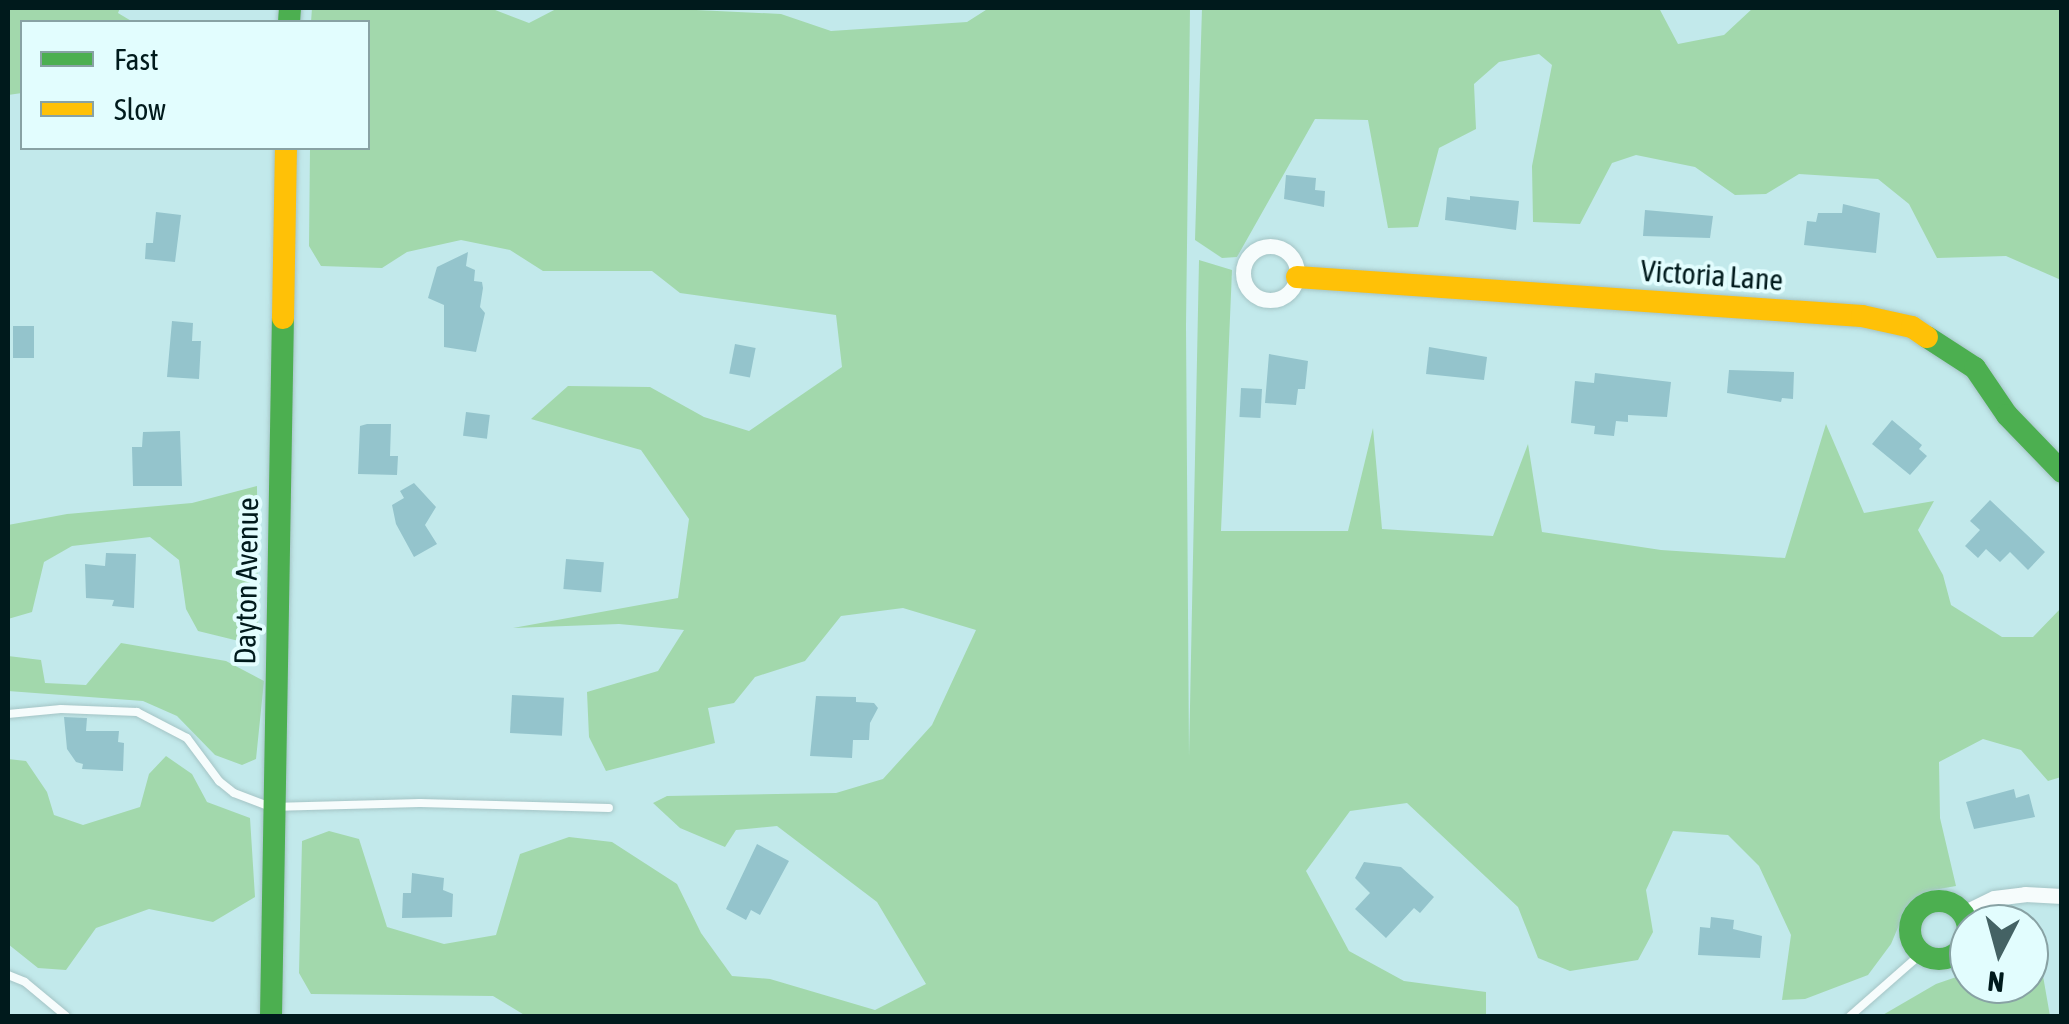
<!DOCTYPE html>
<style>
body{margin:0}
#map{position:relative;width:2069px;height:1024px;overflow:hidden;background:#c2e9eb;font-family:"Asap Condensed",sans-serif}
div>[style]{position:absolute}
.forest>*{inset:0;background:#a2d8ac}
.building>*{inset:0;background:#94c4cc;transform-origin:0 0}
.roads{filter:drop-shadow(0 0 2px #a4c4c5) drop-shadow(0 0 2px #a4c4c5)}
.lane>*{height:8px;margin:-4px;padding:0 4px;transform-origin:4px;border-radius:4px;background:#f6fcfc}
.street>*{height:15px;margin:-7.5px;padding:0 7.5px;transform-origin:7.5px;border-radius:7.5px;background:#f6fcfc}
.street>.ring{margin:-7.5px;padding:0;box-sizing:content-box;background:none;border:15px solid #f6fcfc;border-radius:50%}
.fast>*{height:22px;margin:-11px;padding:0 11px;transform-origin:11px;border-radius:11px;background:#4caf50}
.fast>.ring{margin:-11px;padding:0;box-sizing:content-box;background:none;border:22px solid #4caf50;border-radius:50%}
.slow>*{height:22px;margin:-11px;padding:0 11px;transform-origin:11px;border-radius:11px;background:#ffc107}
span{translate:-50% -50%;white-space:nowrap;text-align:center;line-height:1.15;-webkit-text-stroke:8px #e2fdfe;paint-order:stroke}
.street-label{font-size:30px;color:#001a1c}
.frame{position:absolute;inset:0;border:10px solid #001a1c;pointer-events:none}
.legend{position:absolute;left:20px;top:20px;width:350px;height:130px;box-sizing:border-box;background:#e2fdfe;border:2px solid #88a2a4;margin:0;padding:12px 18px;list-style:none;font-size:30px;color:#001a1c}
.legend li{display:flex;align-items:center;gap:20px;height:50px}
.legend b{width:50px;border:2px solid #88a2a4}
.north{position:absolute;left:1949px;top:904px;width:100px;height:100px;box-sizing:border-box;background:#e2fdfe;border:2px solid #88a2a4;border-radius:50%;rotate:186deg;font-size:28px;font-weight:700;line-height:40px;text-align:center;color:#001a1c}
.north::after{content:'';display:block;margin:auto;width:35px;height:45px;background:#446264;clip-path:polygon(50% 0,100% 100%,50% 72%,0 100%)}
</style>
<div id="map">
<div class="forest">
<div style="clip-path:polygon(8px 8px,120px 8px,118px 13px,133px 22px,22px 22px,22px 93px,8px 95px)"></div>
<div style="clip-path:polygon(312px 8px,490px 8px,529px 23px,558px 8px,654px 8px,781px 14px,831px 31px,967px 22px,989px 8px,1190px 8px,1186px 326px,1189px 756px,1199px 260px,1232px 270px,1221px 531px,1348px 531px,1373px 428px,1382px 529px,1493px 536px,1528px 444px,1542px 532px,1661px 550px,1785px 558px,1826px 424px,1864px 513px,1934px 501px,1918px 530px,1943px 575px,1951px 605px,2002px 637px,2033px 637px,2061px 608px,2061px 777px,2048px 781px,2021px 750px,1983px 739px,1939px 762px,1940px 818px,1956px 886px,1928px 891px,1905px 911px,1891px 944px,1868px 975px,1805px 999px,1782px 1000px,1791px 935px,1759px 866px,1728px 835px,1673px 831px,1646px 890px,1653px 932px,1638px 960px,1570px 971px,1538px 958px,1518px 907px,1407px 803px,1350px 811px,1306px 871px,1349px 951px,1404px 981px,1486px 992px,1486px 1016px,526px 1016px,493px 996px,311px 994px,299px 973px,302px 841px,329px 831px,359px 839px,387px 927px,444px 944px,496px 935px,520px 854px,569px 837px,612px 842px,677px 884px,701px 933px,732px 976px,770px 979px,875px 1010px,926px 984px,877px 902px,777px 826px,736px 830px,725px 847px,680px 828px,653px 803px,667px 796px,836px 793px,883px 779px,932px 725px,976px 630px,903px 608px,841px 616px,805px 661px,755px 677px,734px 703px,708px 708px,715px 743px,606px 771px,589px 737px,587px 692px,658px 671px,684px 630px,619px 624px,513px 628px,678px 598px,689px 519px,641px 450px,531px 419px,568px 386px,650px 387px,704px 417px,749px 431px,842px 367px,836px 315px,680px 293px,652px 271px,543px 271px,510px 250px,461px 240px,407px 252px,382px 268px,321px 266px,309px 246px,310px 148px,368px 148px,368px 22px,311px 22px)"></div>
<div style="clip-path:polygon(1202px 8px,1659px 8px,1678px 44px,1724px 35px,1753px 8px,2061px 8px,2061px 280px,2006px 256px,1937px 258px,1909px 204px,1878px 179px,1799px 174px,1766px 194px,1735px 195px,1695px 167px,1636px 155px,1612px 163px,1580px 224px,1533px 222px,1532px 166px,1552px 65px,1539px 54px,1499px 62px,1474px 84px,1476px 129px,1439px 148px,1418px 227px,1388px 228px,1368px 120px,1315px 119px,1237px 257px,1222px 258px,1195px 240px)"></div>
<div style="clip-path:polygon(257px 486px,258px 634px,247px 643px,198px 631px,186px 609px,179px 560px,150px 537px,72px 546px,44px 562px,32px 612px,8px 619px,8px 525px,67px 514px,192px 503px)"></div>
<div style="clip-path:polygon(121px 643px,226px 661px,264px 681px,256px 759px,242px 765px,215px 755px,177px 716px,143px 701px,8px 691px,8px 656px,41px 660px,45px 683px,86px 685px)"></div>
<div style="clip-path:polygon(166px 756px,192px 774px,207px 802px,250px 818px,255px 897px,213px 922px,149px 909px,96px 928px,66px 970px,38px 968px,8px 944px,8px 759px,26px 761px,47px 792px,54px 815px,83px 825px,140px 807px,149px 774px)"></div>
<div style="clip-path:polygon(2029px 928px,2035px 930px,2050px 1016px,1881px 1016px,1936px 984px,1965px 974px,1969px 966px,1969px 984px,2029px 984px)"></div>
</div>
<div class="building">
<div style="clip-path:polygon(1286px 175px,1316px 178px,1315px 190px,1325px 191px,1324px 207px,1284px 199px)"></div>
<div style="clip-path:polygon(1470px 196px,1519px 201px,1516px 230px,1445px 220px,1447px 197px,1470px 200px)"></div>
<div style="clip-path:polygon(1843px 204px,1880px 213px,1876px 253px,1804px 245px,1807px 221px,1816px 222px,1818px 213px,1842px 213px)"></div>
<div style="clip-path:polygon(1645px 210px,1713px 216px,1710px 238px,1643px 236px)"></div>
<div style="clip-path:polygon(156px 212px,181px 215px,175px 262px,145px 259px,146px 243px,153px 243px)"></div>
<div style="clip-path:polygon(468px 252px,466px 266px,475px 270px,474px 281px,482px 282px,483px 288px,480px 307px,485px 313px,476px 352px,444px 347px,444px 305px,428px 298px,437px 267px)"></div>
<div style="clip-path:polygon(172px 321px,193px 323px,192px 341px,201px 341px,199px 379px,167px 377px)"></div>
<div style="left:13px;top:326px;width:21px;height:32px"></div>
<div style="left:735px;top:344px;width:21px;height:30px;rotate:11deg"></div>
<div style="clip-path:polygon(1429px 347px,1487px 357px,1484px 380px,1426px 374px)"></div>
<div style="clip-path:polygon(1269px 354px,1308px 361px,1305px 389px,1298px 389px,1296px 405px,1265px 403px)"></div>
<div style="clip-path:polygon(1729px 370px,1794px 372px,1793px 399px,1782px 398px,1781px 402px,1727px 393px)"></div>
<div style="clip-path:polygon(1595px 373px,1671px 382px,1667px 417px,1628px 415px,1628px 422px,1616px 421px,1614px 436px,1594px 434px,1595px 426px,1571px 423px,1575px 381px,1594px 383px)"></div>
<div style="left:1241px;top:388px;width:21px;height:29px;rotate:3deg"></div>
<div style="left:466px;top:412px;width:24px;height:24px;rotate:7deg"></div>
<div style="clip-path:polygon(1892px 420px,1922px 445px,1919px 449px,1927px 456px,1910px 475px,1872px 444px)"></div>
<div style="clip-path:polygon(367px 424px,391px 424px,390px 456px,398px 456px,397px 475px,358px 474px,360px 426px)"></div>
<div style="clip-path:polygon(180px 431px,182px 486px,133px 486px,132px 447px,142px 447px,143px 432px)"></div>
<div style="clip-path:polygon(414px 483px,436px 507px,425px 525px,437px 544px,414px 557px,396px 524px,392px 505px,404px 498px,400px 491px)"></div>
<div style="clip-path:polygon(1990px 500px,2045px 552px,2028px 570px,2010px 552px,2000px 562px,1986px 549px,1978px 558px,1965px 546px,1980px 530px,1970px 521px)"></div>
<div style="clip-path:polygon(106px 553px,136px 554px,134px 608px,112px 606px,114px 600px,86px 598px,85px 564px,105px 566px)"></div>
<div style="left:566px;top:559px;width:38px;height:30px;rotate:5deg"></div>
<div style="left:512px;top:695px;width:52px;height:38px;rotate:3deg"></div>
<div style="clip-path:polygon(816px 696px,856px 697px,856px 702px,874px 703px,878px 708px,870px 723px,869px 740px,853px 740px,852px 758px,810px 756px)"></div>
<div style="clip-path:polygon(64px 717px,87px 718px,86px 731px,119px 731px,118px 742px,124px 743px,123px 771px,82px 769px,83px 764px,76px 762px,67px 749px)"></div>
<div style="clip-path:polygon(2014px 789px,2016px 798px,2029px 794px,2035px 817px,1974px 829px,1966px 802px)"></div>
<div style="clip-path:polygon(757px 844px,789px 861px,760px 915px,751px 910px,746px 920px,726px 909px)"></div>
<div style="clip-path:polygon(1364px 862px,1401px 867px,1434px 897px,1420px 913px,1414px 908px,1386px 938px,1355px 909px,1370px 893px,1355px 878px)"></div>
<div style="clip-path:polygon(412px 873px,444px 878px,443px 890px,453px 894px,452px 917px,402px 918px,403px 893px,411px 893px)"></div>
<div style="clip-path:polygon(1711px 917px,1734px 920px,1733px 929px,1762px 936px,1760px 958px,1698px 955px,1700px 927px,1710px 928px)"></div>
</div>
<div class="roads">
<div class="lane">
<div style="left:8px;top:714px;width:53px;rotate:-5.4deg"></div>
<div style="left:61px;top:709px;width:76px;rotate:2.3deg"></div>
<div style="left:137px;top:712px;width:56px;rotate:27.5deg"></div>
<div style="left:187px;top:738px;width:54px;rotate:53.3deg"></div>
<div style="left:219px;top:781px;width:19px;rotate:39deg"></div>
<div style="left:234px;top:793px;width:40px;rotate:21deg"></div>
<div style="left:271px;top:807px;width:149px;rotate:-1.5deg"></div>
<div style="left:420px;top:803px;width:189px;rotate:1.5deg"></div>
<div style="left:8px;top:975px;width:18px;rotate:22deg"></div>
<div style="left:25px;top:982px;width:53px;rotate:39.7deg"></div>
<div style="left:1850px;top:1016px;width:96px;rotate:-41.2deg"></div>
</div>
<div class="street">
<div class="ring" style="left:1243px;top:246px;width:39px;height:39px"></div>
<div style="left:1963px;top:913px;width:34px;rotate:-26deg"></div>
<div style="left:1994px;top:898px;width:31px;rotate:-7deg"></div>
<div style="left:2025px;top:894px;width:37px;rotate:3deg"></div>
</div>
<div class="fast">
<div style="left:289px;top:22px;width:14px;rotate:-86deg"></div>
<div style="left:1927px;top:337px;width:57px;rotate:32.9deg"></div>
<div style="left:1975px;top:368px;width:57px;rotate:55.8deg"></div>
<div style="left:2007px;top:415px;width:79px;rotate:46deg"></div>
<div class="ring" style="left:1910px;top:901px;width:36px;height:36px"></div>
<div style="left:271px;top:1016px;width:698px;rotate:-89.02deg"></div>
</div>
<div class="slow">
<div style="left:1297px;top:277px;width:566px;rotate:3.95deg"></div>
<div style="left:1862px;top:316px;width:51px;rotate:12.4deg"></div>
<div style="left:1912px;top:327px;width:18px;rotate:34deg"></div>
<div style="left:283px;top:318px;width:170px;rotate:-89deg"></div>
</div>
</div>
<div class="street-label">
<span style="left:1712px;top:275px;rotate:4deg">Victoria Lane</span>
<span style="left:246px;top:581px;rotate:-89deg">Dayton Avenue</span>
</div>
<div class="frame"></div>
<ul class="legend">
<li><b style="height:12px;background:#4caf50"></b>Fast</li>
<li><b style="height:12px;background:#ffc107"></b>Slow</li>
</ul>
<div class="north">N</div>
</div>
